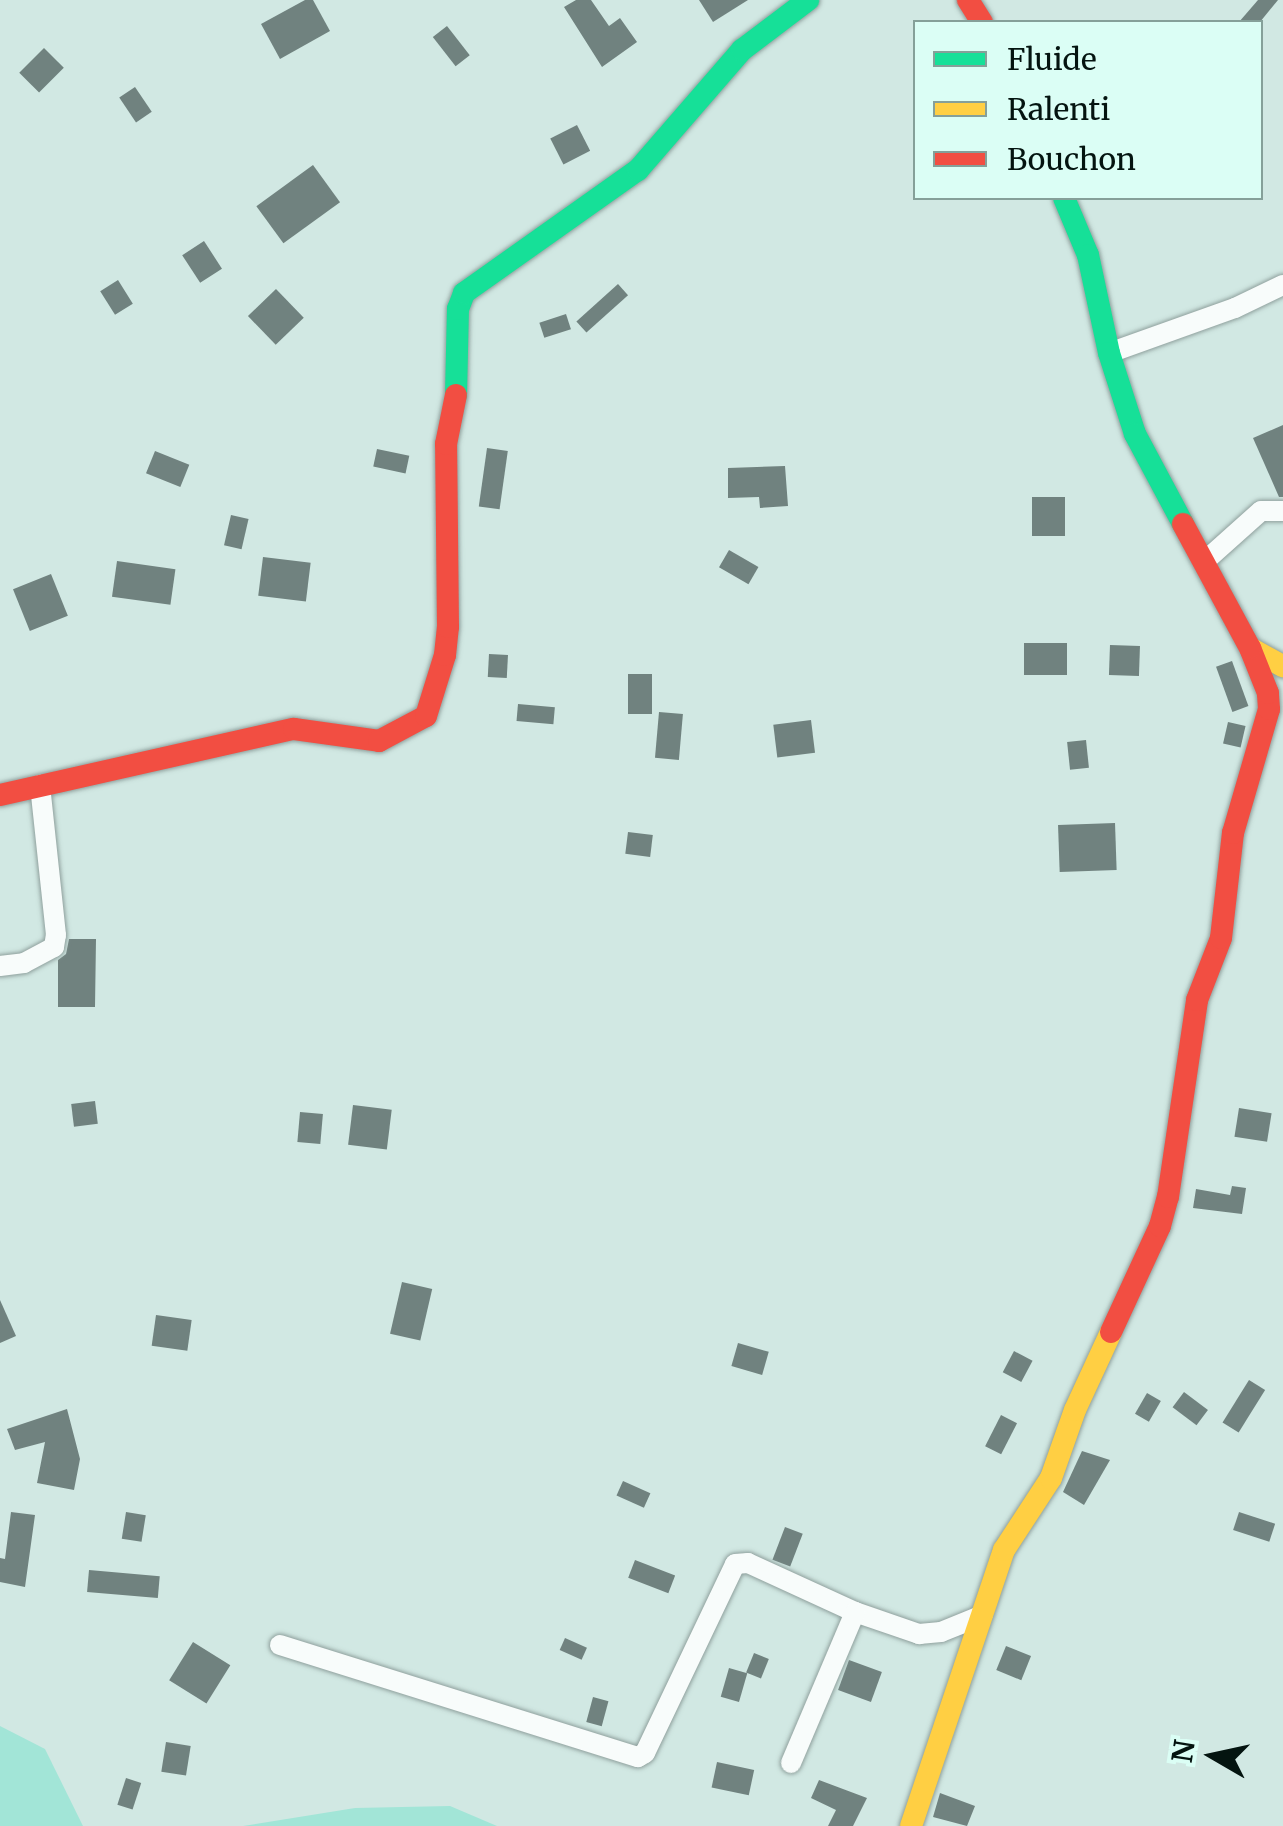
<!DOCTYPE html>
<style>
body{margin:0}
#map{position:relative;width:1283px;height:1826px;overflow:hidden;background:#d1e8e3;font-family:Merriweather,serif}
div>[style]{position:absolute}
.green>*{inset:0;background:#a2e5d7}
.building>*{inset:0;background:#70827f;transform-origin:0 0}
.roads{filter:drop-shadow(0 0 2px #8fa09d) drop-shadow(0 0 2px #8fa09d)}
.street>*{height:20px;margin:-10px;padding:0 10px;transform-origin:10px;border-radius:10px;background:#f8fcfb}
.fast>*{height:22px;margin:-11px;padding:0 11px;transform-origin:11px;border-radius:11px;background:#16e098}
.slow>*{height:22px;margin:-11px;padding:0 11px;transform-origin:11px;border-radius:11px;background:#ffcf43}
.jam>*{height:22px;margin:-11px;padding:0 11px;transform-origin:11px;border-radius:11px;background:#f24e42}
span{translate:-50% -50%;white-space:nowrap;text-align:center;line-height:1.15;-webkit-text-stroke:10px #dbfef5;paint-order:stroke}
.legend{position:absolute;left:913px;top:20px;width:350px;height:180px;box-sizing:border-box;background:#dbfef5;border:2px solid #85a099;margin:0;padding:12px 18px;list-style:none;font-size:30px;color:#041410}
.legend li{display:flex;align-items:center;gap:20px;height:50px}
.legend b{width:50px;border:2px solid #85a099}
.north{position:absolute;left:1163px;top:1706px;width:100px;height:100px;-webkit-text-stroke:8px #dbfef5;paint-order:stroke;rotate:279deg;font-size:28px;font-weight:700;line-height:40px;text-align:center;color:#041410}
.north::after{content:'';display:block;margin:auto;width:35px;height:45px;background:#041410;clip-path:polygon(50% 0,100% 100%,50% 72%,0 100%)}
</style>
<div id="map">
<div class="green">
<div style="clip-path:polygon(0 1726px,45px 1749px,83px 1826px,0 1826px)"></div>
<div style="clip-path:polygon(450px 1806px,497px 1826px,243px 1826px,355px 1808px)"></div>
</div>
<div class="building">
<div style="clip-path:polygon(305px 0,313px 0,330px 31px,280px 59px,261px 24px)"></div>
<div style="clip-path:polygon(576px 0,591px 0,609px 26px,620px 18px,637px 42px,602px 67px,564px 7px)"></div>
<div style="clip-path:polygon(699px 0,748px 0,713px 22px)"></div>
<div style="clip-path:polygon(1258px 0,1278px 0,1260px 22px,1239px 22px)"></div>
<div style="left:447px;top:26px;width:37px;height:18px;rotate:52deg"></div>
<div style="left:44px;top:48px;width:28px;height:35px;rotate:45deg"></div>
<div style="left:135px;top:87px;width:30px;height:19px;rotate:56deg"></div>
<div style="left:577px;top:125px;width:29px;height:30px;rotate:63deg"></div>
<div style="left:313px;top:165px;width:46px;height:70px;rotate:54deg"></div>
<div style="left:204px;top:241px;width:33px;height:26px;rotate:57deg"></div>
<div style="left:118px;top:280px;width:28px;height:21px;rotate:58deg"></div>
<div style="left:618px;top:284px;width:15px;height:56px;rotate:48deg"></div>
<div style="left:276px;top:289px;width:40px;height:39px;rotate:46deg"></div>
<div style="left:566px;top:314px;width:16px;height:28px;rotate:72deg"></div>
<div style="clip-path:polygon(1283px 425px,1283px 497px,1279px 497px,1253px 438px)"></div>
<div style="left:487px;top:448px;width:21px;height:59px;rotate:8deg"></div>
<div style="left:377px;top:449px;width:33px;height:18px;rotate:12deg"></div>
<div style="left:155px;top:451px;width:37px;height:24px;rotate:22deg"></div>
<div style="clip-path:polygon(785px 466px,788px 506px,760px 508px,759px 497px,728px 498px,728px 468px)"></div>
<div style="left:1032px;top:497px;width:33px;height:39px"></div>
<div style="left:231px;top:515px;width:18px;height:31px;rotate:13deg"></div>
<div style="left:729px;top:550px;width:34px;height:20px;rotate:30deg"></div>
<div style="left:263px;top:557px;width:48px;height:39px;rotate:7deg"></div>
<div style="left:117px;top:561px;width:59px;height:36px;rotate:8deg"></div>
<div style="left:51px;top:574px;width:45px;height:41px;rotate:68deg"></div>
<div style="left:1067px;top:643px;width:32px;height:43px;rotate:90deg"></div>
<div style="left:1110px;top:645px;width:30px;height:30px;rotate:2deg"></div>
<div style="left:489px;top:654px;width:19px;height:23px;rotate:3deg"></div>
<div style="left:1232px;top:661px;width:48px;height:17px;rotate:70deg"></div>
<div style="left:628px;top:674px;width:24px;height:40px"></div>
<div style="left:518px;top:704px;width:37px;height:17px;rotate:5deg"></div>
<div style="left:659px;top:712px;width:24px;height:46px;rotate:5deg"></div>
<div style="left:811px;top:720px;width:33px;height:38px;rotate:83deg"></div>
<div style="left:1228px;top:722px;width:18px;height:22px;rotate:13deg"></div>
<div style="left:1086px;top:740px;width:28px;height:19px;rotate:84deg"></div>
<div style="left:1115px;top:823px;width:47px;height:57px;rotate:88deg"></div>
<div style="left:628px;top:832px;width:25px;height:22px;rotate:7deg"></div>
<div style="clip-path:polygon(69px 939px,96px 939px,95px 1007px,58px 1007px,58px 960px,66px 954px)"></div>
<div style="left:95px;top:1101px;width:23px;height:24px;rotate:83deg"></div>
<div style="left:353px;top:1105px;width:39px;height:40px;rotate:7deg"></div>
<div style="left:1239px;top:1108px;width:33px;height:29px;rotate:9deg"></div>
<div style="left:300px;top:1112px;width:23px;height:30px;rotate:5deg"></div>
<div style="clip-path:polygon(1232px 1186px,1246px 1188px,1242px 1214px,1193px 1208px,1196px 1189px,1230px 1195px)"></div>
<div style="left:402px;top:1282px;width:31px;height:53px;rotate:13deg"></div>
<div style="clip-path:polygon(0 1300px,16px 1336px,0 1343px)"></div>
<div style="left:156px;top:1315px;width:36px;height:31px;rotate:8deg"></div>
<div style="left:738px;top:1343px;width:32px;height:24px;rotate:16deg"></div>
<div style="left:1014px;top:1351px;width:21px;height:24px;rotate:28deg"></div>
<div style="left:1249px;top:1380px;width:19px;height:50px;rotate:32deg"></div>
<div style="left:1184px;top:1392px;width:30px;height:19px;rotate:37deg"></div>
<div style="left:1147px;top:1393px;width:16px;height:24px;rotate:30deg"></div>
<div style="clip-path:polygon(67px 1409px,80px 1459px,74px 1490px,37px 1483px,45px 1442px,15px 1450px,7px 1429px)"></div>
<div style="left:1001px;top:1415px;width:18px;height:35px;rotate:27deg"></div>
<div style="clip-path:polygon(1082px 1451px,1110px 1460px,1084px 1505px,1063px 1492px)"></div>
<div style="left:623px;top:1481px;width:30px;height:16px;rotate:24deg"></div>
<div style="clip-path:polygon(11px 1512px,35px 1515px,25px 1587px,0 1582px,0 1558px,5px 1559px)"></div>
<div style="left:126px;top:1512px;width:20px;height:27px;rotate:9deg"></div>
<div style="left:1239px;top:1512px;width:38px;height:19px;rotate:18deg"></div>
<div style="left:785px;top:1527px;width:19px;height:35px;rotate:21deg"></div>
<div style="left:635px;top:1560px;width:43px;height:19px;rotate:21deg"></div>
<div style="left:89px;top:1570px;width:71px;height:22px;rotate:5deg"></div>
<div style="left:565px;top:1638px;width:24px;height:13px;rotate:24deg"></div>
<div style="left:193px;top:1642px;width:44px;height:45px;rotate:32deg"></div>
<div style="left:1006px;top:1646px;width:27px;height:26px;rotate:22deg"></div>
<div style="left:754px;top:1653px;width:16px;height:21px;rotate:22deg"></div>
<div style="left:849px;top:1660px;width:35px;height:32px;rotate:20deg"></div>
<div style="left:729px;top:1668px;width:19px;height:30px;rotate:16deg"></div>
<div style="left:593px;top:1697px;width:16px;height:26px;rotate:15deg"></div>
<div style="left:166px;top:1742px;width:25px;height:30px;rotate:9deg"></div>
<div style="left:717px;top:1762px;width:38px;height:26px;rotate:12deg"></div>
<div style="left:126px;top:1778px;width:16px;height:28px;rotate:18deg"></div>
<div style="clip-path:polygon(819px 1780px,867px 1798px,853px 1826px,828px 1826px,836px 1810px,811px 1798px)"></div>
<div style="clip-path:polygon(940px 1793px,975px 1806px,967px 1826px,933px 1817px)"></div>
</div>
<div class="roads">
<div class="street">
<div style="left:1109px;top:353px;width:134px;rotate:-19.7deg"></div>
<div style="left:1235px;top:308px;width:53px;rotate:-25.6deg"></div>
<div style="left:1205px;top:561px;width:75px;rotate:-41.8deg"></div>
<div style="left:1261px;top:511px;width:22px"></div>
<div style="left:0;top:966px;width:24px;rotate:-7deg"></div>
<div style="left:24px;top:963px;width:34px;rotate:-28deg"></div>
<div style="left:54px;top:947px;width:12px;rotate:-81deg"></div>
<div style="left:56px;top:935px;width:151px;rotate:-96.1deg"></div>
<div style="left:280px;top:1645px;width:375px;rotate:17.4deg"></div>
<div style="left:638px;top:1757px;width:8px;rotate:-30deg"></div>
<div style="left:645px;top:1753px;width:209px;rotate:-64.5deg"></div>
<div style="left:735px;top:1564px;width:13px;rotate:-4deg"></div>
<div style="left:748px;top:1563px;width:118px;rotate:24.6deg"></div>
<div style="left:855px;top:1612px;width:68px;rotate:19deg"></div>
<div style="left:919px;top:1634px;width:22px;rotate:-5deg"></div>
<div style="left:941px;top:1632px;width:45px;rotate:-22deg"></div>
<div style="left:791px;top:1763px;width:164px;rotate:-67deg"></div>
</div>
<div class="fast">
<div style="left:1064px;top:198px;width:62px;rotate:67.2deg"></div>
<div style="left:1088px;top:255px;width:100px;rotate:77.9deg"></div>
<div style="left:1109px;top:353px;width:85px;rotate:72.2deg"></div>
<div style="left:1135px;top:434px;width:102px;rotate:61.9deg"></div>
<div style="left:456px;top:395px;width:86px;rotate:-88.7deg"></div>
<div style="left:458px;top:309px;width:17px;rotate:-69deg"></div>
<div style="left:464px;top:293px;width:213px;rotate:-35.3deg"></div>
<div style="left:638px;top:170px;width:159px;rotate:-49.1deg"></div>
<div style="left:742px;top:50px;width:83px;rotate:-37.1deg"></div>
</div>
<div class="slow">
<div style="left:1250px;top:648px;width:38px;rotate:29deg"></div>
<div style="left:911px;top:1826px;width:291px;rotate:-71.4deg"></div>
<div style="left:1004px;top:1550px;width:86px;rotate:-56.9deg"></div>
<div style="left:1051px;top:1478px;width:72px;rotate:-70.6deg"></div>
<div style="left:1075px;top:1410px;width:86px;rotate:-65.2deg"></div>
</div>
<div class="jam">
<div style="left:968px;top:0;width:26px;rotate:58deg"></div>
<div style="left:0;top:795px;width:301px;rotate:-12.7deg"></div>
<div style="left:294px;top:729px;width:86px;rotate:8deg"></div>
<div style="left:379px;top:741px;width:53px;rotate:-28deg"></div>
<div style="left:426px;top:716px;width:64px;rotate:-72.7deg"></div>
<div style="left:445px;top:655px;width:28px;rotate:-84deg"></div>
<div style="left:448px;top:627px;width:183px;rotate:-90.6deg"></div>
<div style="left:446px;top:444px;width:50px;rotate:-78.5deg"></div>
<div style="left:1111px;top:1332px;width:117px;rotate:-65.2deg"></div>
<div style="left:1160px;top:1226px;width:30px;rotate:-75deg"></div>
<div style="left:1168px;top:1197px;width:199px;rotate:-81.6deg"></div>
<div style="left:1197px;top:1000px;width:66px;rotate:-68.8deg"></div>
<div style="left:1221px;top:938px;width:106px;rotate:-83.5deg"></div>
<div style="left:1233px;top:833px;width:129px;rotate:-73.8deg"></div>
<div style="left:1269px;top:709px;width:16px;rotate:-94deg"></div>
<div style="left:1268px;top:693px;width:48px;rotate:-111.8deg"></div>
<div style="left:1250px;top:648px;width:141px;rotate:-118.4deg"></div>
</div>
</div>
<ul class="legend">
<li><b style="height:12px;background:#16e098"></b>Fluide</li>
<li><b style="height:12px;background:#ffcf43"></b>Ralenti</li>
<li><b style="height:12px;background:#f24e42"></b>Bouchon</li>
</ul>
<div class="north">N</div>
</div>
